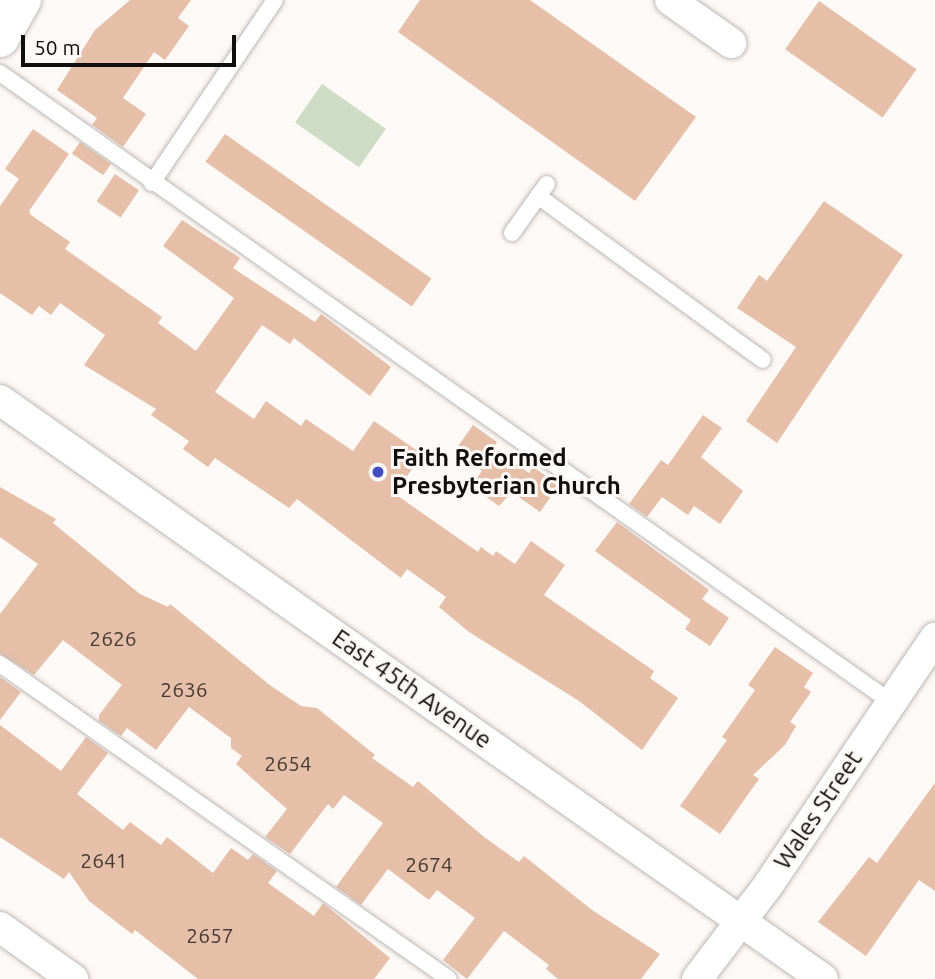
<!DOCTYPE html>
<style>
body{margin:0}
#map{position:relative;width:935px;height:979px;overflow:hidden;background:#fdf9f6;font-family:Ubuntu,sans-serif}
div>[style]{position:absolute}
.green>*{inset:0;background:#cedcc5;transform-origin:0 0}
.building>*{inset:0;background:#e6bfa8;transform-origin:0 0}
.roads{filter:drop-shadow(0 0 2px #beb9b6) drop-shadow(0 0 2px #beb9b6)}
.service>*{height:16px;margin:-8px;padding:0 8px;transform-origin:8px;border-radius:8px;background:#fff}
.minor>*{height:30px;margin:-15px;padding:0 15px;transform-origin:15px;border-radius:15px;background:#fff}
.tertiary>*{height:38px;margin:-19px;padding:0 19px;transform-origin:19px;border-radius:19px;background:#fff}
.dots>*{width:19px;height:19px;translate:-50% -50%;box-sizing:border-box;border:4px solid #fdf9f6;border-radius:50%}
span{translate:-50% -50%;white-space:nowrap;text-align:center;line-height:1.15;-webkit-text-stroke:6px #fdf9f6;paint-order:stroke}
.number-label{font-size:21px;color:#463b34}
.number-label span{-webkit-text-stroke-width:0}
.poi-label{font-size:24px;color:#100f0e;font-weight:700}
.left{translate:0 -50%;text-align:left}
.street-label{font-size:24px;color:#100f0e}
.scale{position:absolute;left:21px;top:35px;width:215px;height:32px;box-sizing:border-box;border:4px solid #100f0e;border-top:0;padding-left:9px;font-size:21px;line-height:24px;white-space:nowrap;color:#100f0e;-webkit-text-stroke:5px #fdf9f6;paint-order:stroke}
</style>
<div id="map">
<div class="green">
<div style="left:322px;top:84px;width:78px;height:47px;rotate:35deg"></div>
</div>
<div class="building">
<div style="clip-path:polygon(130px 0,191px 0,178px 18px,189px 26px,165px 60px,154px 52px,123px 98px,146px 114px,123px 147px,92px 125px,97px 118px,57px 90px,95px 30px)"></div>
<div style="clip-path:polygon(420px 0,530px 0,696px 117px,635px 201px,398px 32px)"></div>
<div style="left:819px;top:1px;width:119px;height:59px;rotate:35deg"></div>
<div style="clip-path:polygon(33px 129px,69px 154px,29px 211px,31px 215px,70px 242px,65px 249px,162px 317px,158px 323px,196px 351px,234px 298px,163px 246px,182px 220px,240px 258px,233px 268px,315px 322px,321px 314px,391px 367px,370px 396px,294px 338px,290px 344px,262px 325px,215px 392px,254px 419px,266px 401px,301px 426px,306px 419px,353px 451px,374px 421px,422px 454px,395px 494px,478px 552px,481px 547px,493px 556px,496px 551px,515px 564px,531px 541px,565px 565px,544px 595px,654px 671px,650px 678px,678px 698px,642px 750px,579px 701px,469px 632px,439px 607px,446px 597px,407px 569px,401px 578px,297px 499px,289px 508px,215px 458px,208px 467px,183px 449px,189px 441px,151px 415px,156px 409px,84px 365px,105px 335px,60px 303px,51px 315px,39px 306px,32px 315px,0 293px,0 206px,19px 179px,5px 169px)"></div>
<div style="left:225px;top:134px;width:252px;height:34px;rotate:35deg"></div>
<div style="left:80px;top:142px;width:38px;height:14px;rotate:35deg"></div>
<div style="left:115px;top:174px;width:29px;height:33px;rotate:34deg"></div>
<div style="clip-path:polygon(824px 201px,903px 255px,777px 443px,746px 421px,796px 347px,737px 308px,759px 275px,767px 281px)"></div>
<div style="clip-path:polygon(703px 415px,722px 428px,701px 457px,743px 491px,720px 524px,694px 506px,688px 515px,662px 497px,647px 517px,629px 504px,661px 460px,668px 465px)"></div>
<div style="clip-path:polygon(473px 425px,497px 442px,493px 448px,529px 473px,533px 467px,559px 485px,540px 512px,512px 492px,499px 506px,471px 486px,482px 471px,454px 452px)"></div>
<div style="clip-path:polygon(0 487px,56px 519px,53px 523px,140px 594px,168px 607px,170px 604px,271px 686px,301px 706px,317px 708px,375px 755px,372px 758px,413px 787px,418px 781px,484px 837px,519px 862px,524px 856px,592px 910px,660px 954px,641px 979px,558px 979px,546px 969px,549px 965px,504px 931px,467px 979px,443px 960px,475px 918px,437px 890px,429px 900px,388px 869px,361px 905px,336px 887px,383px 823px,344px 795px,333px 809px,328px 804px,290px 854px,265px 837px,287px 809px,236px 764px,242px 756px,231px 748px,231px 738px,189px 707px,156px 750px,127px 728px,121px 736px,99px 721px,99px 715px,122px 685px,63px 640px,34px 675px,0 654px,0 614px,38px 564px,0 537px)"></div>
<div style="clip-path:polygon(617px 522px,709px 590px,702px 599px,729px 618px,710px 646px,685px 629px,691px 620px,595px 551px)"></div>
<div style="clip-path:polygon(775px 647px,813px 673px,804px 687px,811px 692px,790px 722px,796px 726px,785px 745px,753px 775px,759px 779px,720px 834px,680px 806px,727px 740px,722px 737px,755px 690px,748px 685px)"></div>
<div style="clip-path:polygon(0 677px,21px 692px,0 720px)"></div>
<div style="clip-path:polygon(0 725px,61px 771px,86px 737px,108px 753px,77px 794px,123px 830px,130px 822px,161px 845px,167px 837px,213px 873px,231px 848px,248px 860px,253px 854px,277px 871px,268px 883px,314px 916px,323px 903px,390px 958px,374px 979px,198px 979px,135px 930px,132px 934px,89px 901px,69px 872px,64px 879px,0 837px)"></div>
<div style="clip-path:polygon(935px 783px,935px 891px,919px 880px,866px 956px,818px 922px,869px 857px,877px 863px)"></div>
</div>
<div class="roads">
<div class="service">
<div style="left:0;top:73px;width:1091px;rotate:35.22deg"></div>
<div style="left:152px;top:183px;width:220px;rotate:-56.1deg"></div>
<div style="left:538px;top:196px;width:278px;rotate:36.1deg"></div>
<div style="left:512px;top:233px;width:60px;rotate:-54.5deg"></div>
<div style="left:0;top:664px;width:548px;rotate:35.05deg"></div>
</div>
<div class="minor">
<div style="left:670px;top:0;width:75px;rotate:35.2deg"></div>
<div style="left:0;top:400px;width:1006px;rotate:35.13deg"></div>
<div style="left:0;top:927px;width:90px;rotate:35.5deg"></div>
<div style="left:697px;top:979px;width:119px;rotate:-52.8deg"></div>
<div style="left:769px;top:884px;width:297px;rotate:-56deg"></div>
</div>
<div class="tertiary">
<div style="left:0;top:38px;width:44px;rotate:-59.9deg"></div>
</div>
</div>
<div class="dots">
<div style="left:378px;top:472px;background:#3f4fc2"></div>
</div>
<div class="number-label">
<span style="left:113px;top:638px">2626</span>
<span style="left:184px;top:689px">2636</span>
<span style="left:288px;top:763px">2654</span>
<span style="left:104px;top:860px">2641</span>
<span style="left:429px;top:864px">2674</span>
<span style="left:210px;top:935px">2657</span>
</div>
<div class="poi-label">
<span class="left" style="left:392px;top:472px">Faith Reformed<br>Presbyterian Church</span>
</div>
<div class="street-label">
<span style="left:412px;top:689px;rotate:35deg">East 45th Avenue</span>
<span style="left:818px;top:810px;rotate:-56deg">Wales Street</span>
</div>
<div class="scale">50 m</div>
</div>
